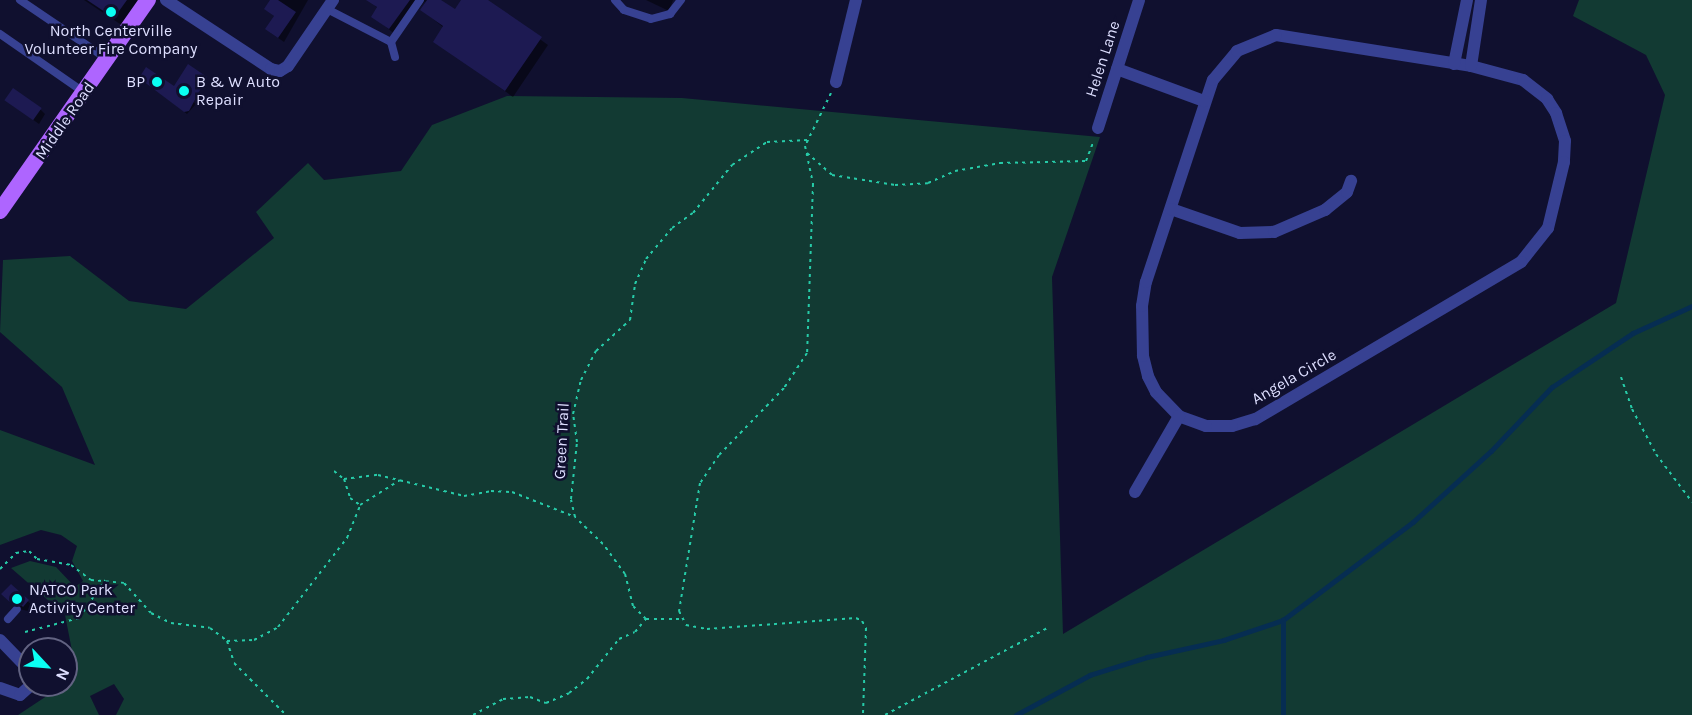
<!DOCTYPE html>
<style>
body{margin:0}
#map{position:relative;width:1692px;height:715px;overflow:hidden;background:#10102f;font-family:Karla,sans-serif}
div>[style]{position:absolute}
.green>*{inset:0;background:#123a33}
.shadow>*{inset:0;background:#0007}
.stream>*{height:4.5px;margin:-2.25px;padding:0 2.25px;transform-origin:2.25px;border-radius:2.25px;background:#062d52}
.building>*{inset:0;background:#1d1a52;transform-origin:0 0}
.path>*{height:2px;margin-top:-1px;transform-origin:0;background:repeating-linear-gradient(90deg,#26cba8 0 3px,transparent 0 7.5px)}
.service>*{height:8px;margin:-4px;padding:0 4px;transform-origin:4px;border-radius:4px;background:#374192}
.minor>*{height:12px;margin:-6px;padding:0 6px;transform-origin:6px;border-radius:6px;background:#374192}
.primary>*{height:16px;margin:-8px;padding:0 8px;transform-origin:8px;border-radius:8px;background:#ae65ff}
.dots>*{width:16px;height:16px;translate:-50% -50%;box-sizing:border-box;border:3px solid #10102f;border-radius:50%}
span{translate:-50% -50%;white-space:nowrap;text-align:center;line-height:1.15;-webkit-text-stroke:5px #10102f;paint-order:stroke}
.poi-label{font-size:16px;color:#dedfff}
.right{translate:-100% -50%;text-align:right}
.left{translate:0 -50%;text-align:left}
.street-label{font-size:16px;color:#dedfff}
.north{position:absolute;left:18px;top:637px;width:60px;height:60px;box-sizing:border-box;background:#10102f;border:2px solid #626382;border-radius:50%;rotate:116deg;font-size:16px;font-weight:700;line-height:24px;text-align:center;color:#dedfff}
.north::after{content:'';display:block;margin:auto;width:21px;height:27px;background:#0afff3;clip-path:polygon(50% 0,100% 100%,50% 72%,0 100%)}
</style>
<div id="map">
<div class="green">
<div style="clip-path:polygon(1579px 0,1692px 0,1692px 715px,116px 715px,124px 699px,114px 684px,90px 696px,99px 715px,18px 715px,77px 676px,65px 615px,11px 568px,30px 561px,56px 567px,75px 587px,83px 581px,72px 561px,77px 546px,61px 535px,41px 530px,0 545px,0 430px,95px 465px,62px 387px,0 332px,3px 260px,70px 256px,129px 301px,186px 309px,274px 238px,256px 212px,308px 163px,324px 180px,401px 171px,432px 125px,507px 96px,682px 98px,1100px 137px,1052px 277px,1063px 634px,1616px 303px,1665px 95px,1646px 55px,1573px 16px)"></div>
</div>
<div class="shadow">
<div style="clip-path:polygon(84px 0,141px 0,123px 26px)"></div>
<div style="clip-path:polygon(273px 0,308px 0,284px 42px,271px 33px,275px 17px,266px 9px)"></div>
<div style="clip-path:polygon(375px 0,426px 0,397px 36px,373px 16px,378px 9px,373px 3px)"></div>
<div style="clip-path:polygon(426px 0,438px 0,455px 12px,463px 0,486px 0,548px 45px,513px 97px,435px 41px,444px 28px,422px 10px)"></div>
<div style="clip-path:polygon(646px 0,673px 0,669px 11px)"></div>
<div style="clip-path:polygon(206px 78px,194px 102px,196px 104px,187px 114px,143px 80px,174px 88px)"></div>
<div style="clip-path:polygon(12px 105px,41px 110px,45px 114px,39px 124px)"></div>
<div style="clip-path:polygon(11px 586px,33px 606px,28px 611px,19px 609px,3px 594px)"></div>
</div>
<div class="stream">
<div style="left:1016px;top:715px;width:84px;rotate:-28.4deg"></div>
<div style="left:1090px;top:675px;width:60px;rotate:-17.5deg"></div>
<div style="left:1147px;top:657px;width:79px;rotate:-12.4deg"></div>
<div style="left:1224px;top:640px;width:62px;rotate:-18.7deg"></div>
<div style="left:1283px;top:620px;width:163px;rotate:-37deg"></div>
<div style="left:1413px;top:522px;width:105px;rotate:-42.3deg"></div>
<div style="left:1491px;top:451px;width:88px;rotate:-46.4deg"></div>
<div style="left:1552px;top:387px;width:97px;rotate:-33.7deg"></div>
<div style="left:1633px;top:333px;width:65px;rotate:-24.6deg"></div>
<div style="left:1283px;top:715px;width:95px;rotate:-90deg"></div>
</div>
<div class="building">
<div style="clip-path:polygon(87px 0,127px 0,114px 18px)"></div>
<div style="clip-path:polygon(270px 0,278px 0,296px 12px,278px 38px,265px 29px,274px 16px,264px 9px)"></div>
<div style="clip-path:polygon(366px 0,410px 0,389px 29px,371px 17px,377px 7px)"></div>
<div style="clip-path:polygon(427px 0,441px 0,455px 9px,461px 0,488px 0,542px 37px,505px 91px,433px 42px,443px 26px,420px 10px)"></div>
<div style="clip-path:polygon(188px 64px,207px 77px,189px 111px,184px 112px,139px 78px,146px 67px,174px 86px)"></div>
<div style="left:13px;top:88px;width:35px;height:15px;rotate:35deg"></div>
<div style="clip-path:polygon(11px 584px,29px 600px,23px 607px,19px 603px,13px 605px,1px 594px)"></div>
</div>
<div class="path">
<div style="left:831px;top:93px;width:59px;rotate:116.1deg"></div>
<div style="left:805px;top:146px;width:39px;rotate:78deg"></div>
<div style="left:813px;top:184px;width:169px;rotate:92deg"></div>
<div style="left:807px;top:353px;width:42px;rotate:123.3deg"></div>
<div style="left:784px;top:388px;width:93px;rotate:134.1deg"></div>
<div style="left:719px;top:455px;width:34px;rotate:124deg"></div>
<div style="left:700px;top:483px;width:130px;rotate:99.3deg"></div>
<div style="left:679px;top:611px;width:16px;rotate:63deg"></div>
<div style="left:686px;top:625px;width:21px;rotate:11deg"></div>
<div style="left:707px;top:629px;width:149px;rotate:-4.2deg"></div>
<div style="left:856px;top:618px;width:7px;rotate:27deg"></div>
<div style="left:862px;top:621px;width:8px;rotate:60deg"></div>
<div style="left:866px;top:628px;width:87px;rotate:92deg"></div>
<div style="left:807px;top:153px;width:33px;rotate:41deg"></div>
<div style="left:832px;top:175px;width:64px;rotate:9deg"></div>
<div style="left:895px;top:185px;width:33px;rotate:-3deg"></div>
<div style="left:928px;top:183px;width:30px;rotate:-24deg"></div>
<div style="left:955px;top:171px;width:46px;rotate:-10.1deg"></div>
<div style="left:1000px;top:163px;width:86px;rotate:-1.3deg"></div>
<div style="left:1086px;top:161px;width:22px;rotate:-69deg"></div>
<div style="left:1621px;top:377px;width:34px;rotate:71deg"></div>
<div style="left:1632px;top:409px;width:51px;rotate:61.9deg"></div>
<div style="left:1656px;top:454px;width:60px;rotate:53.1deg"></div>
<div style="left:334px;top:471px;width:13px;rotate:39deg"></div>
<div style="left:344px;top:479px;width:20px;rotate:72deg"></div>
<div style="left:350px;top:498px;width:12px;rotate:35deg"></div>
<div style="left:344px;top:479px;width:34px;rotate:-7deg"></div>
<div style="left:378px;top:475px;width:89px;rotate:13.7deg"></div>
<div style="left:464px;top:496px;width:27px;rotate:-10deg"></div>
<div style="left:491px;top:491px;width:21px;rotate:3deg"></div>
<div style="left:512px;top:492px;width:68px;rotate:21.6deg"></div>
<div style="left:0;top:569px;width:23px;rotate:-45deg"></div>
<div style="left:16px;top:553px;width:13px;rotate:-9deg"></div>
<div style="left:29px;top:551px;width:11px;rotate:45deg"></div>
<div style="left:37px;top:559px;width:35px;rotate:10deg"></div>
<div style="left:71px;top:565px;width:25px;rotate:37deg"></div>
<div style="left:91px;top:580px;width:33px;rotate:5deg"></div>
<div style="left:124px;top:583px;width:40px;rotate:48deg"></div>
<div style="left:151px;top:613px;width:22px;rotate:27deg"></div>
<div style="left:171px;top:623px;width:39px;rotate:7deg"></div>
<div style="left:210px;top:628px;width:21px;rotate:37deg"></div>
<div style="left:227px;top:641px;width:23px;rotate:72deg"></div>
<div style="left:234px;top:663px;width:74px;rotate:45deg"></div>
<div style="left:646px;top:619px;width:34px"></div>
<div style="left:25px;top:632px;width:56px;rotate:-14.5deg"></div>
<div style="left:79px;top:618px;width:46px;rotate:-55.6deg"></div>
<div style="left:227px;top:641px;width:27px;rotate:-2deg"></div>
<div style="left:254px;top:640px;width:27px;rotate:-28deg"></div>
<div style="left:278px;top:627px;width:113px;rotate:-52.2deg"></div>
<div style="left:347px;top:538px;width:35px;rotate:-68deg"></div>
<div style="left:360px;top:505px;width:47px;rotate:-32deg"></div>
<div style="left:473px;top:715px;width:34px;rotate:-28deg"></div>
<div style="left:503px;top:699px;width:27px;rotate:-4deg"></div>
<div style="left:530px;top:697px;width:17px;rotate:21deg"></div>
<div style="left:546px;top:703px;width:25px;rotate:-23deg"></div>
<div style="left:569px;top:693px;width:23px;rotate:-38deg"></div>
<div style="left:587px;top:679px;width:51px;rotate:-51.3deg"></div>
<div style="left:619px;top:639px;width:17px;rotate:-24deg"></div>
<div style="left:635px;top:632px;width:17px;rotate:-50deg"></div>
<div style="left:646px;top:619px;width:18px;rotate:-135deg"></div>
<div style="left:633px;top:606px;width:33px;rotate:-104deg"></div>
<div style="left:625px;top:574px;width:37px;rotate:-126deg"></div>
<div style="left:603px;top:544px;width:39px;rotate:-136deg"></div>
<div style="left:575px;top:517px;width:18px;rotate:-103deg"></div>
<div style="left:571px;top:499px;width:57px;rotate:-84deg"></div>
<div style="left:577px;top:442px;width:28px;rotate:-98deg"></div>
<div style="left:573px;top:414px;width:35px;rotate:-77deg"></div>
<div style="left:581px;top:380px;width:33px;rotate:-63deg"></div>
<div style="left:596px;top:351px;width:46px;rotate:-42.4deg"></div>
<div style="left:630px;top:320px;width:36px;rotate:-82deg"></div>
<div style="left:635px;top:284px;width:27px;rotate:-66deg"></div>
<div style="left:646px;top:259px;width:40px;rotate:-50deg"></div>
<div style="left:672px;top:228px;width:26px;rotate:-36deg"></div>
<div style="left:693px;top:213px;width:62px;rotate:-50.9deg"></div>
<div style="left:732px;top:165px;width:42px;rotate:-33.3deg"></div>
<div style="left:767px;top:142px;width:41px;rotate:-2.8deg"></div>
<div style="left:885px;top:715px;width:186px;rotate:-28.2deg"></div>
</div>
<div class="service">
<div style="left:20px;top:0;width:105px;rotate:34.1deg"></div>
<div style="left:615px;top:0;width:13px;rotate:48deg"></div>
<div style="left:624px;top:10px;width:28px;rotate:18deg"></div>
<div style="left:651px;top:19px;width:20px;rotate:-15deg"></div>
<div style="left:670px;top:14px;width:18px;rotate:-52deg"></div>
<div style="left:327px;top:9px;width:72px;rotate:27.3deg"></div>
<div style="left:0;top:34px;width:103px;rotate:34.8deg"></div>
<div style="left:395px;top:57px;width:16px;rotate:-105deg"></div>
<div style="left:391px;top:42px;width:51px;rotate:-55.4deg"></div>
<div style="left:8px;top:619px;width:13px;rotate:-48deg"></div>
</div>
<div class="minor">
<div style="left:166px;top:0;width:126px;rotate:33.3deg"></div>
<div style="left:271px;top:69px;width:9px;rotate:13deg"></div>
<div style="left:280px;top:71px;width:9px;rotate:-32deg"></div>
<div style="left:288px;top:66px;width:80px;rotate:-55.7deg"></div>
<div style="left:1276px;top:35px;width:197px;rotate:9deg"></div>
<div style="left:1471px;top:66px;width:54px;rotate:15.1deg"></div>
<div style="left:1523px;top:80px;width:31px;rotate:38deg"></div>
<div style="left:1547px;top:99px;width:17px;rotate:57deg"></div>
<div style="left:1556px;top:113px;width:29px;rotate:72deg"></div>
<div style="left:1565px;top:141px;width:21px;rotate:93deg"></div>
<div style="left:1564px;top:162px;width:68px;rotate:103.6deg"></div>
<div style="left:1548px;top:228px;width:43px;rotate:128.5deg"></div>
<div style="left:1521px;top:262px;width:309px;rotate:149.4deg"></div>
<div style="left:1255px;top:419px;width:24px;rotate:163deg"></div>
<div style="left:1232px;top:426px;width:26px;rotate:180deg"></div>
<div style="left:1206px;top:426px;width:29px;rotate:-160deg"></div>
<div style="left:1179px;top:416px;width:33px;rotate:-134deg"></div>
<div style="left:1156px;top:392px;width:18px;rotate:-117deg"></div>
<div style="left:1148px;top:376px;width:21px;rotate:-104deg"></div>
<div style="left:1143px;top:356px;width:50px;rotate:-91.1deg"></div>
<div style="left:1142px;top:306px;width:24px;rotate:-81deg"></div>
<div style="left:1146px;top:282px;width:213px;rotate:-71.7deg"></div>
<div style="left:1213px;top:80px;width:38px;rotate:-50deg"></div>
<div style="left:1237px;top:51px;width:42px;rotate:-22.3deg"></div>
<div style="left:1454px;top:64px;width:65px;rotate:-78.5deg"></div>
<div style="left:1471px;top:66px;width:67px;rotate:-81.4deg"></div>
<div style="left:1117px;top:69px;width:93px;rotate:20.2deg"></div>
<div style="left:836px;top:82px;width:84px;rotate:-76.3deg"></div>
<div style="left:1098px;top:128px;width:134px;rotate:-72.2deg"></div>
<div style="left:1171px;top:209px;width:73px;rotate:19.2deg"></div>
<div style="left:1240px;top:233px;width:34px;rotate:-2deg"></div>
<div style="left:1274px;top:232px;width:56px;rotate:-23.3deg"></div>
<div style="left:1325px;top:210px;width:28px;rotate:-39deg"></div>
<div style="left:1347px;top:192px;width:12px;rotate:-70deg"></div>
<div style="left:1135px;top:492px;width:88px;rotate:-59.9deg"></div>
<div style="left:0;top:640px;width:43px;rotate:45.9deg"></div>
<div style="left:0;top:688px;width:21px;rotate:19deg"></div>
<div style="left:20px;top:695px;width:15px;rotate:-42deg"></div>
</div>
<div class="primary">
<div style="left:0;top:211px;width:258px;rotate:-55deg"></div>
</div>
<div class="dots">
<div style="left:111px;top:12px;background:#0afff3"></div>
<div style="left:157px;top:82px;background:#0afff3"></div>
<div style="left:184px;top:91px;background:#0afff3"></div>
<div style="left:17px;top:599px;background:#0afff3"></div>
</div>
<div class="poi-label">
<span style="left:111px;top:40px">North Centerville<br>Volunteer Fire Company</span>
<span class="right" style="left:145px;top:82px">BP</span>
<span class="left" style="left:196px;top:91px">B &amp; W Auto<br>Repair</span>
<span class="left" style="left:29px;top:599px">NATCO Park<br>Activity Center</span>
</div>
<div class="street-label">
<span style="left:1103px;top:59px;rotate:-72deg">Helen Lane</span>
<span style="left:65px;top:121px;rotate:-55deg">Middle Road</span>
<span style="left:1294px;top:377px;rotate:-30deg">Angela Circle</span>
<span style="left:562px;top:441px;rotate:-87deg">Green Trail</span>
</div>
<div class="north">N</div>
</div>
